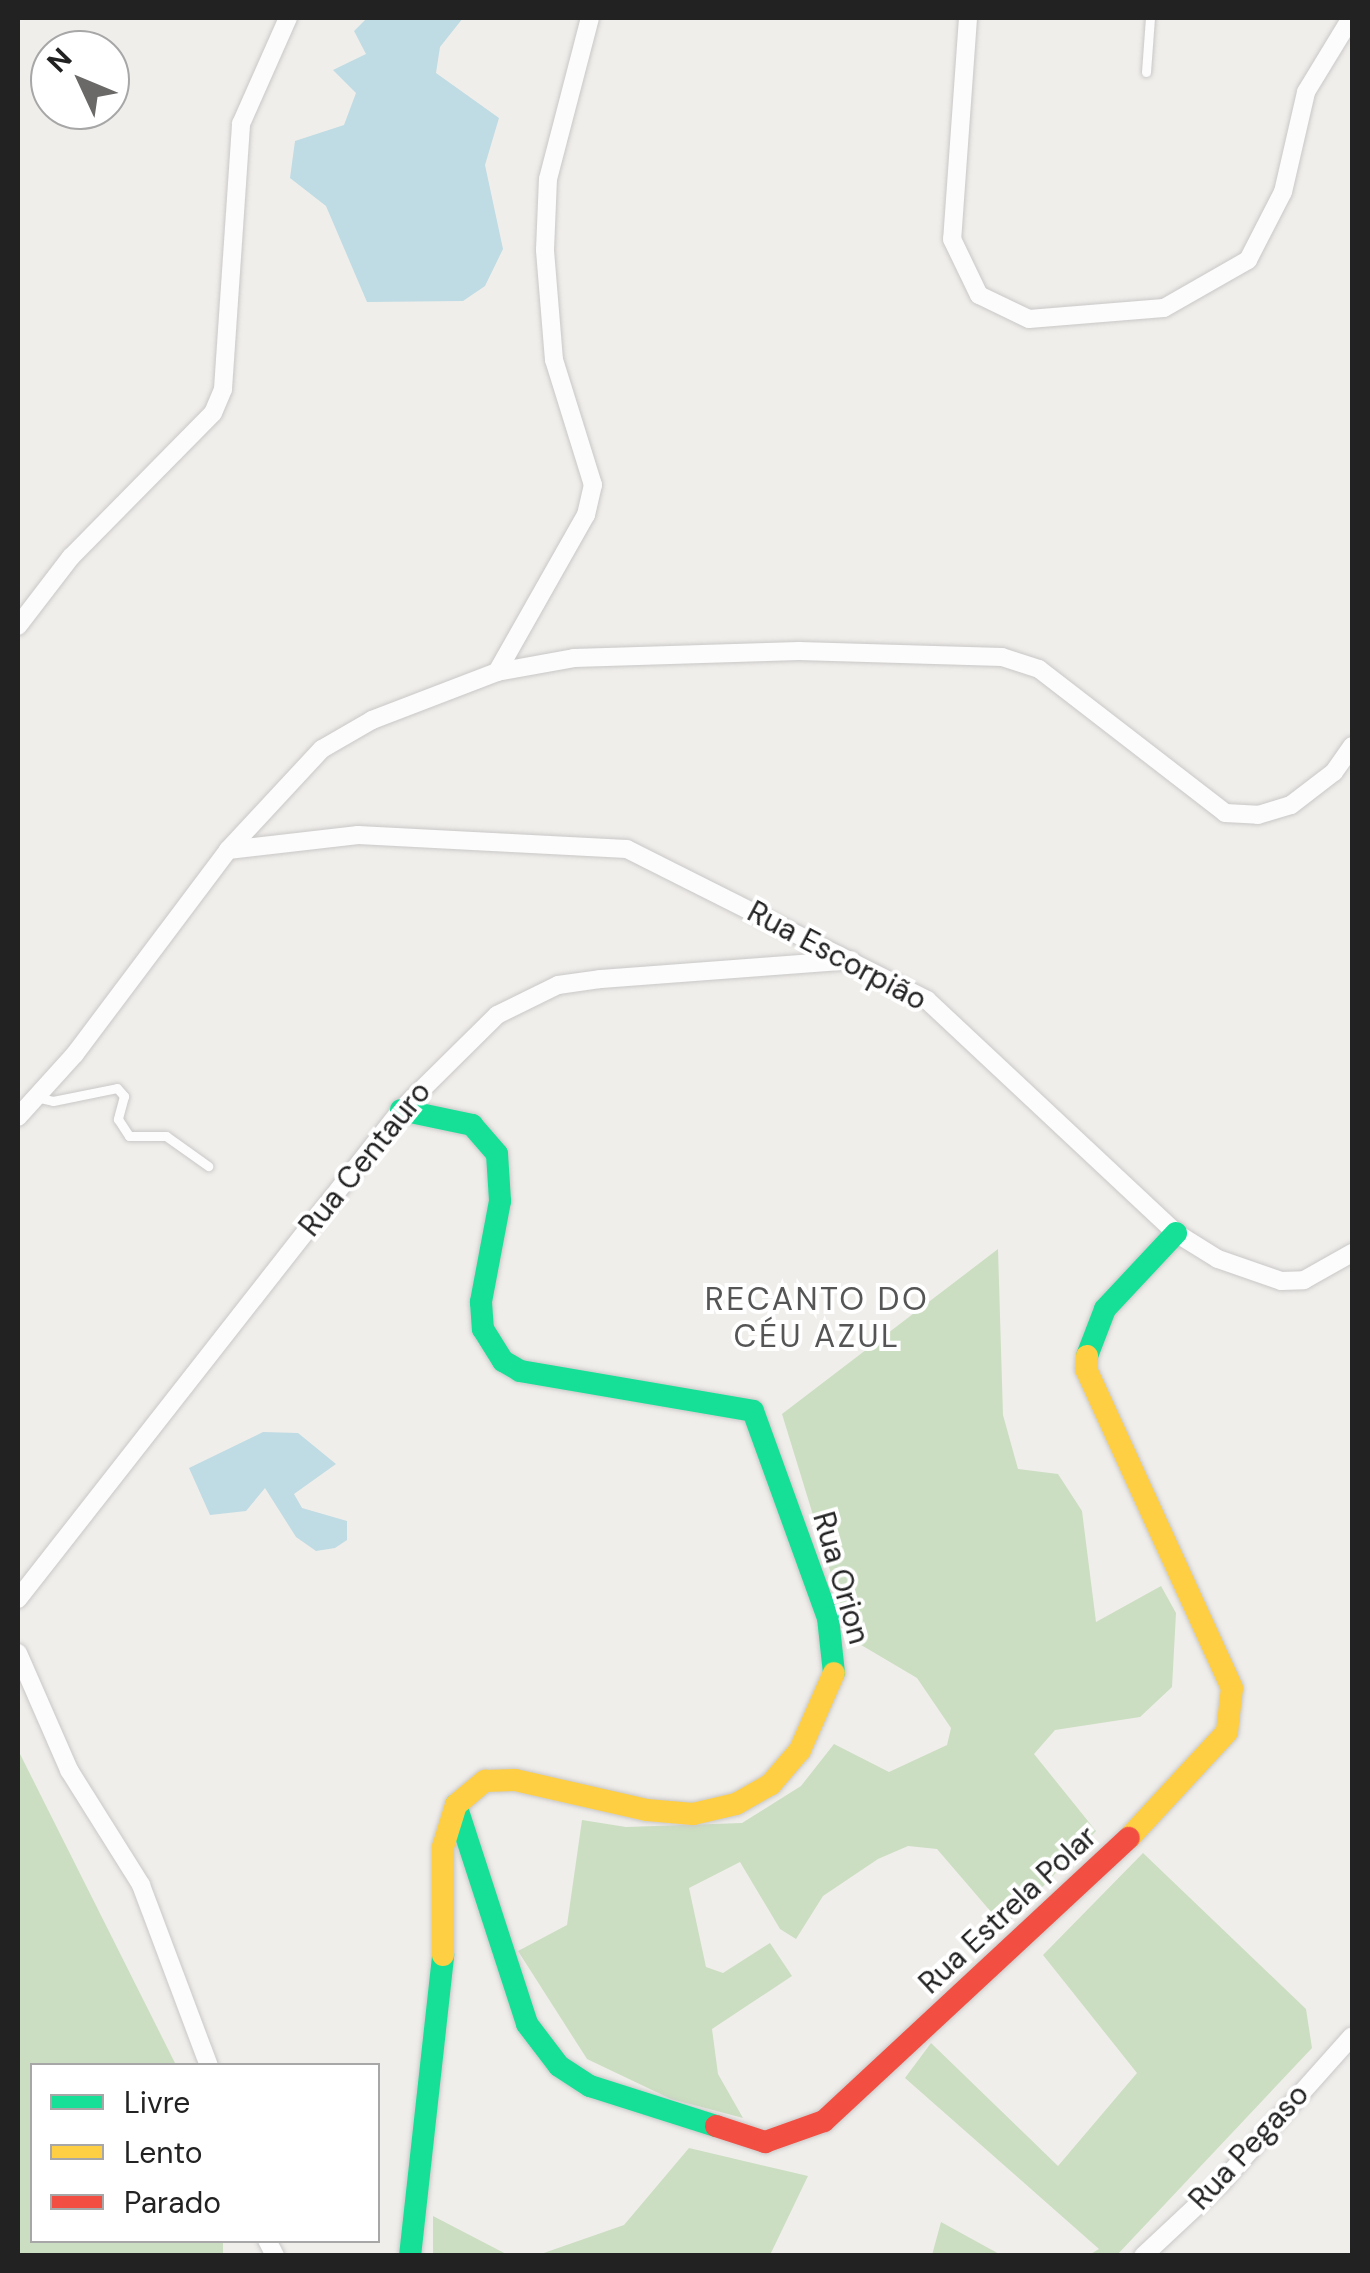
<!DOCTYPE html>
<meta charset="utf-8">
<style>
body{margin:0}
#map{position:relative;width:1370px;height:2273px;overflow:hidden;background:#f0eeeb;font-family:"DM Sans",sans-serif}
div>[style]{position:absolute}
.forest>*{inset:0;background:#cbdec1}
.water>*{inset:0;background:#bfdbe3}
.roads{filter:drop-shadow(0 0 2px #c9c8c7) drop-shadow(0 0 2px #c9c8c7)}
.lane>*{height:9px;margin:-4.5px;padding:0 4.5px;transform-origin:4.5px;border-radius:4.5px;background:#fdfcfc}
.street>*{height:18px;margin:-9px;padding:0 9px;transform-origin:9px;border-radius:9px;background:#fdfcfc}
.fast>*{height:22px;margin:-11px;padding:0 11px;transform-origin:11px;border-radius:11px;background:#16e098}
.slow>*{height:22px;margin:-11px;padding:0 11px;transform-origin:11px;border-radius:11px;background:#ffcf43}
.jam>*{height:22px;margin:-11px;padding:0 11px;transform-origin:11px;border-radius:11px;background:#f24e42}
span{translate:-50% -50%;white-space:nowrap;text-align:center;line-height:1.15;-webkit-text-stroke:8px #fff;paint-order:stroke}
.street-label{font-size:30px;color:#222}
.neighbourhood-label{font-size:32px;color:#555;letter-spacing:2.5px}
.frame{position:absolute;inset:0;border:20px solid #222;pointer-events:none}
.legend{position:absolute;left:30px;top:2063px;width:350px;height:180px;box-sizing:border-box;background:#fff;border:2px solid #a7a7a7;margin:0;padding:12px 18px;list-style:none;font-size:30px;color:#222}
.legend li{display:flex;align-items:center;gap:20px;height:50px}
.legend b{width:50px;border:2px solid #a7a7a7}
.north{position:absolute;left:30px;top:30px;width:100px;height:100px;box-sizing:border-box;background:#fff;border:2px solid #a7a7a7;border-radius:50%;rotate:314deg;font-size:28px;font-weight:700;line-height:40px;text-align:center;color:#222}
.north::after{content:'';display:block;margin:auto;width:35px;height:45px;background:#6a6968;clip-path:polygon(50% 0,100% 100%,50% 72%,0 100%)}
</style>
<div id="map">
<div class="forest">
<div style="clip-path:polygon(998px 1249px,1003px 1415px,1018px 1469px,1058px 1474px,1082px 1511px,1096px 1622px,1161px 1586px,1176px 1613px,1172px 1687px,1140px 1717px,1055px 1730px,1034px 1754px,1096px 1831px,1004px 1927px,937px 1849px,908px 1846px,878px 1859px,823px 1896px,796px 1939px,780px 1929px,740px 1862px,689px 1888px,706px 1967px,723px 1973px,770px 1943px,792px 1976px,712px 2029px,718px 2074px,743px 2118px,671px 2099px,587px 2059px,518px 1951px,567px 1925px,582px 1820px,626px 1827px,742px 1823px,801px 1786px,834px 1744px,889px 1772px,947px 1745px,951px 1728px,917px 1678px,851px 1639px,782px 1414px)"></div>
<div style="clip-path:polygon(18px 1750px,176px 2065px,32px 2066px,32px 2240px,223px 2241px,223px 2255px,18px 2255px)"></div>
<div style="clip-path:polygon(1143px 1853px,1306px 2009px,1312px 2048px,1117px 2255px,1089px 2255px,1099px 2249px,905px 2078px,931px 2043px,1058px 2166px,1137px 2073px,1043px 1955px)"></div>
<div style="clip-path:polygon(689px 2148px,808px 2176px,770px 2255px,538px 2255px,624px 2225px)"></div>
<div style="clip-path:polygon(433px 2216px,508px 2255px,433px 2255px)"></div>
<div style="clip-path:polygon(941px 2222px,1001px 2255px,932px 2255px)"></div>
</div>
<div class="water">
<div style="clip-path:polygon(367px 18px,463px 18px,440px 47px,436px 73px,499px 118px,485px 165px,503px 249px,485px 286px,463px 301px,367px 302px,326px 206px,290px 178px,295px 141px,344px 125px,356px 93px,333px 70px,366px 54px,354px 31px)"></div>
<div style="clip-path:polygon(263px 1432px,298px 1433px,336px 1464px,294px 1494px,302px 1508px,347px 1521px,347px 1540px,335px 1548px,316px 1551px,296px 1537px,265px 1488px,246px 1511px,210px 1515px,189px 1468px)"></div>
</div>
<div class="roads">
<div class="lane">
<div style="left:1146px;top:72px;width:54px;rotate:-85.8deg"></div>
<div style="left:36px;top:1097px;width:17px;rotate:13deg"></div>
<div style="left:53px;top:1101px;width:65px;rotate:-11.5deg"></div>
<div style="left:117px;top:1088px;width:11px;rotate:49deg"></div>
<div style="left:124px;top:1096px;width:24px;rotate:105deg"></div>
<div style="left:118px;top:1119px;width:20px;rotate:57deg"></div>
<div style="left:129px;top:1136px;width:37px"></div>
<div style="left:166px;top:1136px;width:52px;rotate:35.5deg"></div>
</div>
<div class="street">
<div style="left:968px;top:18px;width:222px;rotate:94.1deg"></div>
<div style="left:952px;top:239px;width:62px;rotate:64.3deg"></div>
<div style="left:979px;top:295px;width:55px;rotate:25.6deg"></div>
<div style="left:1029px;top:319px;width:135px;rotate:-4.7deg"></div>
<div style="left:1164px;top:308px;width:97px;rotate:-29.7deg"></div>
<div style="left:1248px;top:260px;width:76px;rotate:-62.8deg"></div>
<div style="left:1283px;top:192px;width:103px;rotate:-77deg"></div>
<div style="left:1306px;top:92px;width:87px;rotate:-58.7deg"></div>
<div style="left:18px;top:626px;width:87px;rotate:-52.5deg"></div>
<div style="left:71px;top:557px;width:202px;rotate:-45.4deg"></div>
<div style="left:213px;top:413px;width:26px;rotate:-67deg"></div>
<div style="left:223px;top:389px;width:266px;rotate:-86.1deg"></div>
<div style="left:241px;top:124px;width:116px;rotate:-66.1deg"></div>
<div style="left:497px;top:672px;width:180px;rotate:-60.5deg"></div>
<div style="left:586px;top:515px;width:31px;rotate:-77deg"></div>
<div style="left:593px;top:485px;width:131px;rotate:-107.3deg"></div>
<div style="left:554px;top:360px;width:110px;rotate:-94.7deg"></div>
<div style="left:545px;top:250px;width:71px;rotate:-87.6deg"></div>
<div style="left:548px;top:179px;width:166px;rotate:-75.4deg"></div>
<div style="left:228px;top:850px;width:131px;rotate:-6.6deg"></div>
<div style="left:358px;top:835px;width:269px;rotate:3deg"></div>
<div style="left:627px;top:849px;width:336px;rotate:26.7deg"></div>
<div style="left:927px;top:1000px;width:341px;rotate:43.1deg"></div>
<div style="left:1176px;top:1233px;width:49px;rotate:31.8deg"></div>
<div style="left:1218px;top:1259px;width:67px;rotate:19.2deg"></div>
<div style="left:1281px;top:1281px;width:23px;rotate:-2deg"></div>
<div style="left:1304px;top:1280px;width:55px;rotate:-29.4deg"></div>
<div style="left:18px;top:1117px;width:85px;rotate:-47.9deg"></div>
<div style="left:75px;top:1054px;width:255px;rotate:-53.1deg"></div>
<div style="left:228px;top:850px;width:138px;rotate:-47.1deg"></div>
<div style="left:322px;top:749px;width:58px;rotate:-30.1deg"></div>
<div style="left:372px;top:720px;width:134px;rotate:-21deg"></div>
<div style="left:497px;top:672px;width:78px;rotate:-10.3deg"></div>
<div style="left:574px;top:658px;width:225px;rotate:-1.8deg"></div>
<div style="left:799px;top:651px;width:203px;rotate:1.7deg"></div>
<div style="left:1002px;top:657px;width:39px;rotate:18deg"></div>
<div style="left:1039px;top:669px;width:235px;rotate:37.7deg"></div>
<div style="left:1225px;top:813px;width:33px;rotate:3deg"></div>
<div style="left:1258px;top:815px;width:34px;rotate:-17deg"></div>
<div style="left:1291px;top:805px;width:54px;rotate:-37.5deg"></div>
<div style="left:1334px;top:772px;width:32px;rotate:-55deg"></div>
<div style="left:18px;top:1599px;width:621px;rotate:-51.93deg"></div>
<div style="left:401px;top:1110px;width:135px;rotate:-44.7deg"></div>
<div style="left:497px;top:1015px;width:68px;rotate:-26.2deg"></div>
<div style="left:558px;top:985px;width:42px;rotate:-8.1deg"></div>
<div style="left:600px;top:979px;width:252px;rotate:-4.3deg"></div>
<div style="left:18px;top:1653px;width:128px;rotate:66.4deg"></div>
<div style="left:69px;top:1770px;width:136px;rotate:57.9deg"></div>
<div style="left:141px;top:1885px;width:193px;rotate:69.4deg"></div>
<div style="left:267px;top:2240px;width:18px;rotate:63deg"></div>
<div style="left:1143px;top:2256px;width:108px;rotate:-43.1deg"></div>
<div style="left:1222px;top:2182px;width:195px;rotate:-48.3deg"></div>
</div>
<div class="fast">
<div style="left:401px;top:1110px;width:73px;rotate:11.9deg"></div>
<div style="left:472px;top:1125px;width:38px;rotate:49deg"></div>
<div style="left:497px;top:1154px;width:47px;rotate:86.3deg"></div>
<div style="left:500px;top:1201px;width:103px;rotate:100.7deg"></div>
<div style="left:481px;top:1302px;width:27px;rotate:86deg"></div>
<div style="left:483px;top:1329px;width:38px;rotate:58deg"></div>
<div style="left:503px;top:1361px;width:20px;rotate:30deg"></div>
<div style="left:520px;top:1371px;width:236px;rotate:9.7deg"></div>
<div style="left:753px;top:1411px;width:220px;rotate:70.1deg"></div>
<div style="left:828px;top:1618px;width:55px;rotate:83.8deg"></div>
<div style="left:1087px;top:1356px;width:50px;rotate:-69deg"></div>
<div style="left:1105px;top:1309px;width:104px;rotate:-46.9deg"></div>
<div style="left:456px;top:1805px;width:230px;rotate:72deg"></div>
<div style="left:527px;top:2024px;width:53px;rotate:52.7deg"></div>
<div style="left:559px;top:2066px;width:37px;rotate:33deg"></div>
<div style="left:590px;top:2086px;width:132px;rotate:17.6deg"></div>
<div style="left:410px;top:2256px;width:303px;rotate:-83.7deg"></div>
</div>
<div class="slow">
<div style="left:1087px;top:1356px;width:13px;rotate:94deg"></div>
<div style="left:1086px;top:1369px;width:351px;rotate:65.4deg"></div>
<div style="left:1232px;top:1688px;width:44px;rotate:96.5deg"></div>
<div style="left:1227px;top:1732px;width:144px;rotate:132.8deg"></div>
<div style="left:443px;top:1955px;width:108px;rotate:-90deg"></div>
<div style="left:443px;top:1847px;width:44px;rotate:-72.8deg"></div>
<div style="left:456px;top:1805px;width:38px;rotate:-40deg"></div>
<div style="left:485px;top:1781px;width:30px;rotate:-2deg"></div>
<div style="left:515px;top:1780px;width:135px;rotate:12.8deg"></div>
<div style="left:647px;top:1810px;width:46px;rotate:5deg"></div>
<div style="left:693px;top:1814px;width:44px;rotate:-13.1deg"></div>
<div style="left:736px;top:1804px;width:40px;rotate:-29.7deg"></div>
<div style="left:771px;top:1784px;width:45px;rotate:-49.5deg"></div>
<div style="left:800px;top:1750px;width:84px;rotate:-66.2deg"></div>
</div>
<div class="jam">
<div style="left:716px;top:2126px;width:52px;rotate:18.1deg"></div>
<div style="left:765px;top:2142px;width:63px;rotate:-19.6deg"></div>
<div style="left:824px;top:2121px;width:416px;rotate:-42.9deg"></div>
</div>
</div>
<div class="street-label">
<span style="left:837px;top:956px;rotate:28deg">Rua Escorpião</span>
<span style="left:365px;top:1159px;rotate:-51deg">Rua Centauro</span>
<span style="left:841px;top:1578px;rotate:74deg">Rua Orion</span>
<span style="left:1008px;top:1910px;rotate:-43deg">Rua Estrela Polar</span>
<span style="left:1249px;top:2147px;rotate:-47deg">Rua Pegaso</span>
</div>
<div class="neighbourhood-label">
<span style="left:817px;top:1318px">RECANTO DO<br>CÉU AZUL</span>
</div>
<div class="frame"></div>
<ul class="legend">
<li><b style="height:12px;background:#16e098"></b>Livre</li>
<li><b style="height:12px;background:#ffcf43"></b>Lento</li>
<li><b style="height:12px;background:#f24e42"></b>Parado</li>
</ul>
<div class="north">N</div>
</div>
